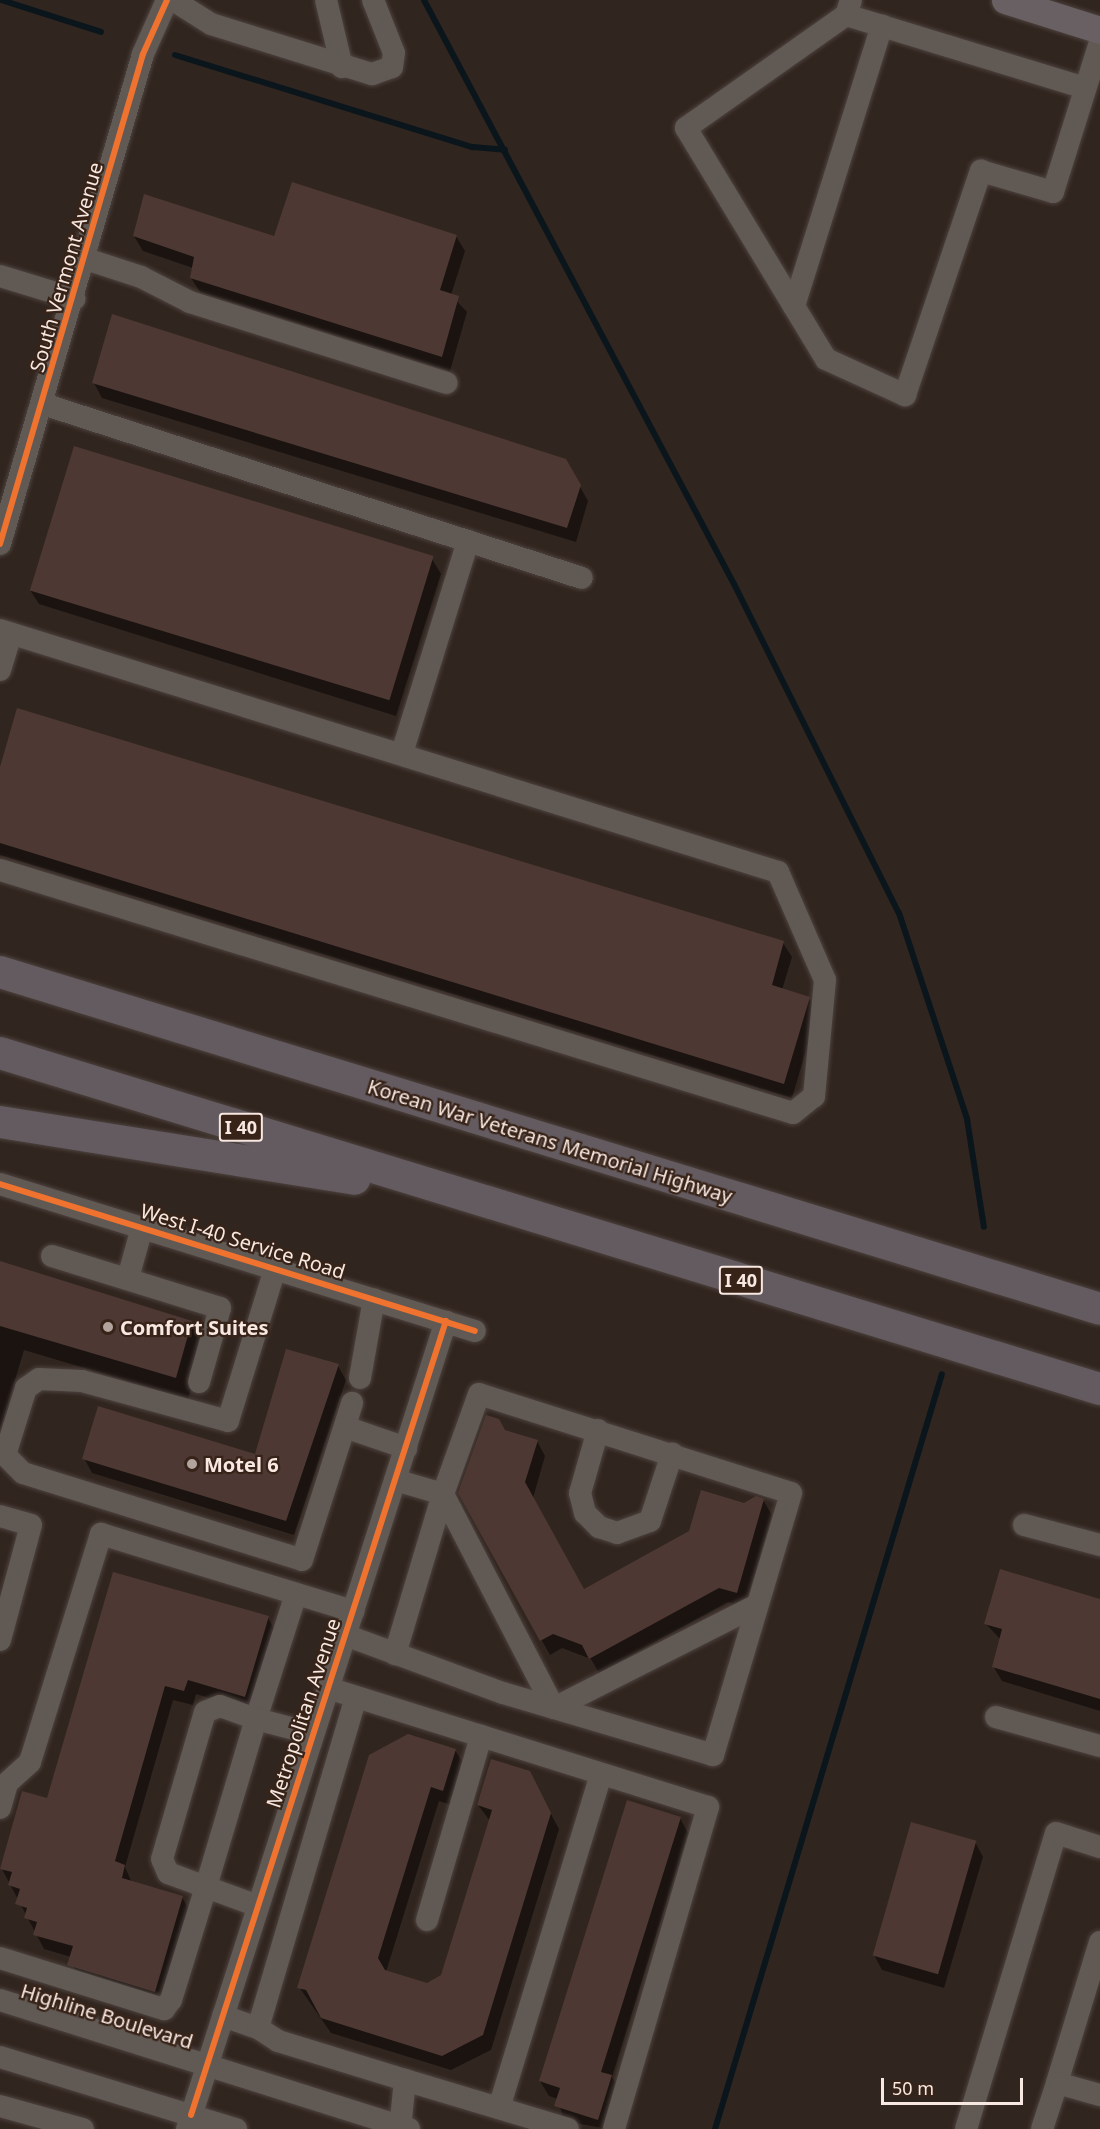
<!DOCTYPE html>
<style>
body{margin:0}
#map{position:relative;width:1100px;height:2129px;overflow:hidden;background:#31251f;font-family:"Noto Sans",sans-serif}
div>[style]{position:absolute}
.shadow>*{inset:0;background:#0007}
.stream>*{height:6px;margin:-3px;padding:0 3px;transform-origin:3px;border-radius:3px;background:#0a161b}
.building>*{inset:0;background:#4e3833;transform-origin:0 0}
.roads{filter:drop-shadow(0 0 2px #4d423e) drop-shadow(0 0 2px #4d423e)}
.minor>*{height:22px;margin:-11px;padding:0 11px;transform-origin:11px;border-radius:11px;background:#615954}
.major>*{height:27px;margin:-13.5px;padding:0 13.5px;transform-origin:13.5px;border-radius:13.5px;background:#686062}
.highway>*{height:32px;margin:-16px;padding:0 16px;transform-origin:16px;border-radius:16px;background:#635b60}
.cycleway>*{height:6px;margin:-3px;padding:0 3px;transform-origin:3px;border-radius:3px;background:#ef722f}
.dots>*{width:16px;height:16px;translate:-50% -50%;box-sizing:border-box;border:3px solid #382318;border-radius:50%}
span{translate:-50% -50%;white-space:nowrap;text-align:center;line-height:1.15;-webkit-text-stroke:4.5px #382318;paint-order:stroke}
.shield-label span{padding:2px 4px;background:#382318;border:2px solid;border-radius:4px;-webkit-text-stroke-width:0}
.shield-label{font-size:18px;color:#f7e8e1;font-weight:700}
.street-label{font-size:20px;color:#f7e8e1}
.poi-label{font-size:20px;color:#f7e8e1;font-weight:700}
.left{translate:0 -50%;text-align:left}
.scale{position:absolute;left:881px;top:2078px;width:142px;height:27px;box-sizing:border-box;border:3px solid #f7e8e1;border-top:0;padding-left:8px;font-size:18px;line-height:21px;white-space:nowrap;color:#f7e8e1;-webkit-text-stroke:4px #382318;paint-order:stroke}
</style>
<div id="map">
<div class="shadow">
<div style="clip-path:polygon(134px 236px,456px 236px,465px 251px,451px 295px,467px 312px,450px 371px,200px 292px,191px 278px,193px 268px,143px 251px)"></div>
<div style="clip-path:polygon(94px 383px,565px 460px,588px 501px,576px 542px,102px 398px)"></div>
<div style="clip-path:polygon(432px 559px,441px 574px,396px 716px,39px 604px,30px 590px)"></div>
<div style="clip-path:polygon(0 773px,783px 943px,792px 957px,782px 990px,809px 998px,817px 1013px,792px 1098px,0 855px)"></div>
<div style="clip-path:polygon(0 1263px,191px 1323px,204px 1344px,188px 1399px,24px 1350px,0 1430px)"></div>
<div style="clip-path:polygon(338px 1366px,346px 1380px,294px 1535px,92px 1473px,84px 1458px,256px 1456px)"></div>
<div style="clip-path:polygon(504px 1432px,537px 1441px,545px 1456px,533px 1498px,583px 1590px,744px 1504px,763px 1500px,772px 1515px,745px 1607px,728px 1602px,599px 1673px,591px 1659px,562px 1648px,550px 1655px,459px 1493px)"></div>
<div style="clip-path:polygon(114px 1574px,268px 1618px,276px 1632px,254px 1711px,196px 1694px,193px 1705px,173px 1700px,125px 1867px,132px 1883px,182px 1897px,190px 1912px,163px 2006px,78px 1979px,71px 1957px,44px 1949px,2px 1869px,49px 1800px)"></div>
<div style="clip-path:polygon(1100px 1600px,1100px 1711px,1002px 1681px,993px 1666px,1001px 1640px,986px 1624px)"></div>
<div style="clip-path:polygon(455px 1750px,464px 1765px,451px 1805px,439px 1801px,386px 1972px,427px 1984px,443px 1976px,490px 1821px,478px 1805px,537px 1788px,559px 1829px,491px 2050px,451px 2070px,331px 2033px,299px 1987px)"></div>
<div style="clip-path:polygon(680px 1818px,688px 1833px,612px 2077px,620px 2091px,608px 2129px,564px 2121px,558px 2099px,549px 2096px,540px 2081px)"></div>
<div style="clip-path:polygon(975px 1842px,983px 1857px,944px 1988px,882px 1970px,874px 1955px)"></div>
</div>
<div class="stream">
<div style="left:1px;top:0;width:105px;rotate:17.7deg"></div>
<div style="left:424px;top:0;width:661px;rotate:62.04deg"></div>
<div style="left:734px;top:584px;width:368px;rotate:63.4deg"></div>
<div style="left:899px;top:913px;width:217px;rotate:71.7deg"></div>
<div style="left:967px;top:1119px;width:109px;rotate:81.1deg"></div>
<div style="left:175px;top:55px;width:312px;rotate:17.2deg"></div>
<div style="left:473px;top:147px;width:32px;rotate:5deg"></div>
<div style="left:715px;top:2129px;width:788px;rotate:-73.27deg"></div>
</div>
<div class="building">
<div style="clip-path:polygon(292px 182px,457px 235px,440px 290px,459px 296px,442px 357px,190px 278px,194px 257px,133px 236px,144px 194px,274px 236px)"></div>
<div style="clip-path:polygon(112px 314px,566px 459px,581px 485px,567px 528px,92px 383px)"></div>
<div style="left:74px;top:446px;width:376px;height:151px;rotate:17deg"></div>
<div style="clip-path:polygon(17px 708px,784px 941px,772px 985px,810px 997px,784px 1084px,0 843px,0 767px)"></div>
<div style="clip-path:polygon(0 1261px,192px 1321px,176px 1378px,0 1326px)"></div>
<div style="clip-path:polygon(286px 1349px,339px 1364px,286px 1521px,82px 1459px,98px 1406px,255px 1454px)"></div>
<div style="clip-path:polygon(486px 1415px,499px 1419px,505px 1430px,538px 1440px,525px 1482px,584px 1589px,689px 1531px,701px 1490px,744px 1503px,756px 1496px,764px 1499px,737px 1593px,719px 1588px,589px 1659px,582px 1645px,553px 1634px,540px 1641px,458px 1493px)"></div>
<div style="clip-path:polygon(1000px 1569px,1100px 1599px,1100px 1699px,992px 1667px,1002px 1629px,984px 1624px)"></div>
<div style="clip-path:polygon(113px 1572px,269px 1616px,245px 1697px,188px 1680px,184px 1691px,165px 1686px,115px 1861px,125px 1865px,122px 1878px,183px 1896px,155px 1992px,67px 1965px,73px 1946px,33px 1935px,37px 1922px,24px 1918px,27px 1908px,15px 1904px,20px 1889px,8px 1885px,12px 1872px,0 1869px,22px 1791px,47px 1798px)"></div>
<div style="clip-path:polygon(408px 1734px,456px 1749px,443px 1791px,431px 1787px,378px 1958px,385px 1970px,427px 1983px,441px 1975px,492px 1810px,477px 1805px,491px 1759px,530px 1771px,551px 1813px,483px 2035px,442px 2056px,321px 2018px,306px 1990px,297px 1988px,369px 1755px)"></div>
<div style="clip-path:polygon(627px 1800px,681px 1817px,601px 2072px,612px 2075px,598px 2120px,554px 2106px,560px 2088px,539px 2081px)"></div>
<div style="left:911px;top:1822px;width:68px;height:139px;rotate:16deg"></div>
</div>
<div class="roads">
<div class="minor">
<div style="left:173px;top:0;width:45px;rotate:32.3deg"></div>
<div style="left:211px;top:24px;width:169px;rotate:17.3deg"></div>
<div style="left:372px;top:74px;width:21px;rotate:-19deg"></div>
<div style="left:392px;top:67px;width:14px;rotate:-82deg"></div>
<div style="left:394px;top:53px;width:57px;rotate:-111.6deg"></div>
<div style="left:326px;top:0;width:69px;rotate:76.6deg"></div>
<div style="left:851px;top:0;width:16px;rotate:108deg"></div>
<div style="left:846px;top:15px;width:196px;rotate:144.8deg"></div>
<div style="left:686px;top:128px;width:270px;rotate:58.8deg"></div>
<div style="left:826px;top:359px;width:87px;rotate:24.5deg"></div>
<div style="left:905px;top:395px;width:237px;rotate:-71.3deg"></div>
<div style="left:981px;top:171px;width:75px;rotate:16.3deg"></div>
<div style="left:1053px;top:192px;width:157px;rotate:-72.6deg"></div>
<div style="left:846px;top:15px;width:250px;rotate:17deg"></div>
<div style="left:86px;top:259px;width:58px;rotate:18.1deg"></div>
<div style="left:141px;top:277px;width:55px;rotate:27deg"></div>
<div style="left:190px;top:302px;width:269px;rotate:17.5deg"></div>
<div style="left:0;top:276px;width:78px;rotate:17deg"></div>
<div style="left:794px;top:306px;width:294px;rotate:-72.6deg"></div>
<div style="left:43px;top:404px;width:566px;rotate:17.89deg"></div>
<div style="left:0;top:544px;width:510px;rotate:-73.73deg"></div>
<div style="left:143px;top:54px;width:59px;rotate:-66deg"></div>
<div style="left:0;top:630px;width:815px;rotate:17.28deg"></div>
<div style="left:778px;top:872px;width:118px;rotate:66.5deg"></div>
<div style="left:825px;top:980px;width:117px;rotate:95.4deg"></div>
<div style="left:814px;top:1096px;width:27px;rotate:141deg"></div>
<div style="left:793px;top:1113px;width:829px;rotate:-162.96deg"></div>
<div style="left:0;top:670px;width:38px;rotate:-73deg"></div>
<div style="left:402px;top:753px;width:222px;rotate:-72.7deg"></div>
<div style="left:0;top:1184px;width:497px;rotate:17.2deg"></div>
<div style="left:52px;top:1256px;width:176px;rotate:17.2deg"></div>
<div style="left:220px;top:1308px;width:77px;rotate:105.8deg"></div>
<div style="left:275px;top:1269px;width:159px;rotate:107.2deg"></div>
<div style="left:228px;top:1421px;width:151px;rotate:-164.7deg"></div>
<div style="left:82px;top:1381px;width:43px;rotate:-177.3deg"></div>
<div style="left:39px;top:1379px;width:16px;rotate:145deg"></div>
<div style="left:26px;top:1388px;width:70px;rotate:107.4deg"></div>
<div style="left:5px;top:1455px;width:25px;rotate:45deg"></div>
<div style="left:23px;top:1473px;width:292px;rotate:17.3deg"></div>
<div style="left:302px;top:1560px;width:165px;rotate:-72.3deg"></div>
<div style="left:128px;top:1278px;width:52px;rotate:-74.4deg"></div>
<div style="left:360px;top:1378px;width:80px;rotate:-80deg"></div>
<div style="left:345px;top:1427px;width:65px;rotate:19deg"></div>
<div style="left:598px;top:1430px;width:66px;rotate:105.9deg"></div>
<div style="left:580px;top:1493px;width:21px;rotate:76deg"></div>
<div style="left:585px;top:1513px;width:20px;rotate:45deg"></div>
<div style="left:599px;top:1527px;width:19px;rotate:18deg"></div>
<div style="left:617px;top:1533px;width:35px;rotate:-20deg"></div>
<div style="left:650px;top:1521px;width:71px;rotate:-71.8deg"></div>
<div style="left:443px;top:1494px;width:241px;rotate:62.6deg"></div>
<div style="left:554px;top:1708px;width:228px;rotate:-26.9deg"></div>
<div style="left:0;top:1516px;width:32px;rotate:16deg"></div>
<div style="left:31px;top:1525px;width:119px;rotate:105.1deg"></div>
<div style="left:1024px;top:1525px;width:79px;rotate:14.7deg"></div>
<div style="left:295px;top:1597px;width:128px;rotate:107.7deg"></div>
<div style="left:256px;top:1719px;width:59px;rotate:14.7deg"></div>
<div style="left:345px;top:1635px;width:168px;rotate:20.2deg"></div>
<div style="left:503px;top:1693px;width:219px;rotate:16.4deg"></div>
<div style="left:713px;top:1755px;width:273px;rotate:-73.4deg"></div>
<div style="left:791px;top:1493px;width:327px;rotate:-162.4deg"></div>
<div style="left:479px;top:1394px;width:106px;rotate:109.8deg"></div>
<div style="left:443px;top:1494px;width:50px;rotate:-163.7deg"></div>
<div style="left:395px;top:1654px;width:167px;rotate:-73.3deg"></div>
<div style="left:328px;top:1688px;width:398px;rotate:17.4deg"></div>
<div style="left:708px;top:1807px;width:335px;rotate:106.3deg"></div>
<div style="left:996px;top:1717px;width:108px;rotate:15.6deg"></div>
<div style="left:0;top:1808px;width:26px;rotate:-74deg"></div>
<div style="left:7px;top:1783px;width:31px;rotate:-42deg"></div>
<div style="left:30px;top:1762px;width:239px;rotate:-72.7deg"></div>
<div style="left:101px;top:1534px;width:264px;rotate:17deg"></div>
<div style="left:427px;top:1920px;width:192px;rotate:-73.6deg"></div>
<div style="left:1100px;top:1942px;width:147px;rotate:107deg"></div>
<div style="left:1057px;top:2083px;width:45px;rotate:15.6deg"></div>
<div style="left:0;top:1958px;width:172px;rotate:17.3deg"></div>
<div style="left:164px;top:2009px;width:11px;rotate:-52deg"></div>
<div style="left:171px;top:2000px;width:118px;rotate:-72.8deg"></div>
<div style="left:206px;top:1887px;width:40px;rotate:-159.8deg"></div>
<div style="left:168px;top:1873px;width:15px;rotate:-113deg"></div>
<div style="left:162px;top:1859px;width:153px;rotate:-73.7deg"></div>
<div style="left:205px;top:1712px;width:16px;rotate:-22deg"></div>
<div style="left:220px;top:1706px;width:38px;rotate:20deg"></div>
<div style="left:256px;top:1719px;width:175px;rotate:106.6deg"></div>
<div style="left:206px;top:1887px;width:55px;rotate:20.1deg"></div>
<div style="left:0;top:2000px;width:429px;rotate:17.5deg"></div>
<div style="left:223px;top:2016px;width:37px;rotate:19deg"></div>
<div style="left:258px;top:2028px;width:345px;rotate:-73.5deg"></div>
<div style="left:258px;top:2028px;width:24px;rotate:33deg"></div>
<div style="left:278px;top:2041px;width:133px;rotate:17.1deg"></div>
<div style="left:0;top:2057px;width:247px;rotate:17deg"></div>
<div style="left:0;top:2106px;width:86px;rotate:15.5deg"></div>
<div style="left:499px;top:2108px;width:349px;rotate:-73deg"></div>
<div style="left:187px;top:2129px;width:848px;rotate:-72.23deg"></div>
<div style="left:400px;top:2129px;width:49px;rotate:-84.2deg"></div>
<div style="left:405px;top:2080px;width:170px;rotate:16.7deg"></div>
<div style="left:966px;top:2129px;width:309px;rotate:-73.1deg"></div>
<div style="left:1056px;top:1833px;width:46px;rotate:17.7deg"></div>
<div style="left:1042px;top:2129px;width:48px;rotate:-71.9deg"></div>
</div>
<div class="major">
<div style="left:1005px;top:0;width:100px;rotate:17.5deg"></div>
</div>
<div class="highway">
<div style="left:0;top:972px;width:1150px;rotate:17.03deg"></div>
<div style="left:0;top:1053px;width:1150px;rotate:16.99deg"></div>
<div style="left:0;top:1122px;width:359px;rotate:9.1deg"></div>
</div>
</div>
<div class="cycleway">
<div style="left:0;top:544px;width:510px;rotate:-73.73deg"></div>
<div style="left:143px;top:54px;width:59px;rotate:-66deg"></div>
<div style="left:0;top:1184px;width:497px;rotate:17.2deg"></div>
<div style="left:191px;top:2115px;width:834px;rotate:-72.2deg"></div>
</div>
<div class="dots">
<div style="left:108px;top:1327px;background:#b2a49d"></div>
<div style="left:192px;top:1464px;background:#b2a49d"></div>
</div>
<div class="shield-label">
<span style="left:241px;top:1127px">I 40</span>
<span style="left:741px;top:1280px">I 40</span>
</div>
<div class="street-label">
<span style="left:66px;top:267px;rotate:-74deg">South Vermont Avenue</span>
<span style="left:550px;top:1141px;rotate:17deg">Korean War Veterans Memorial Highway</span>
<span style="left:243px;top:1241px;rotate:17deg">West I-40 Service Road</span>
<span style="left:303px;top:1713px;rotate:-72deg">Metropolitan Avenue</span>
<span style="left:107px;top:2016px;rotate:17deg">Highline Boulevard</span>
</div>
<div class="poi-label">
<span class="left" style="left:120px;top:1327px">Comfort Suites</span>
<span class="left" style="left:204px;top:1464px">Motel 6</span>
</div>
<div class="scale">50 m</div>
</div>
